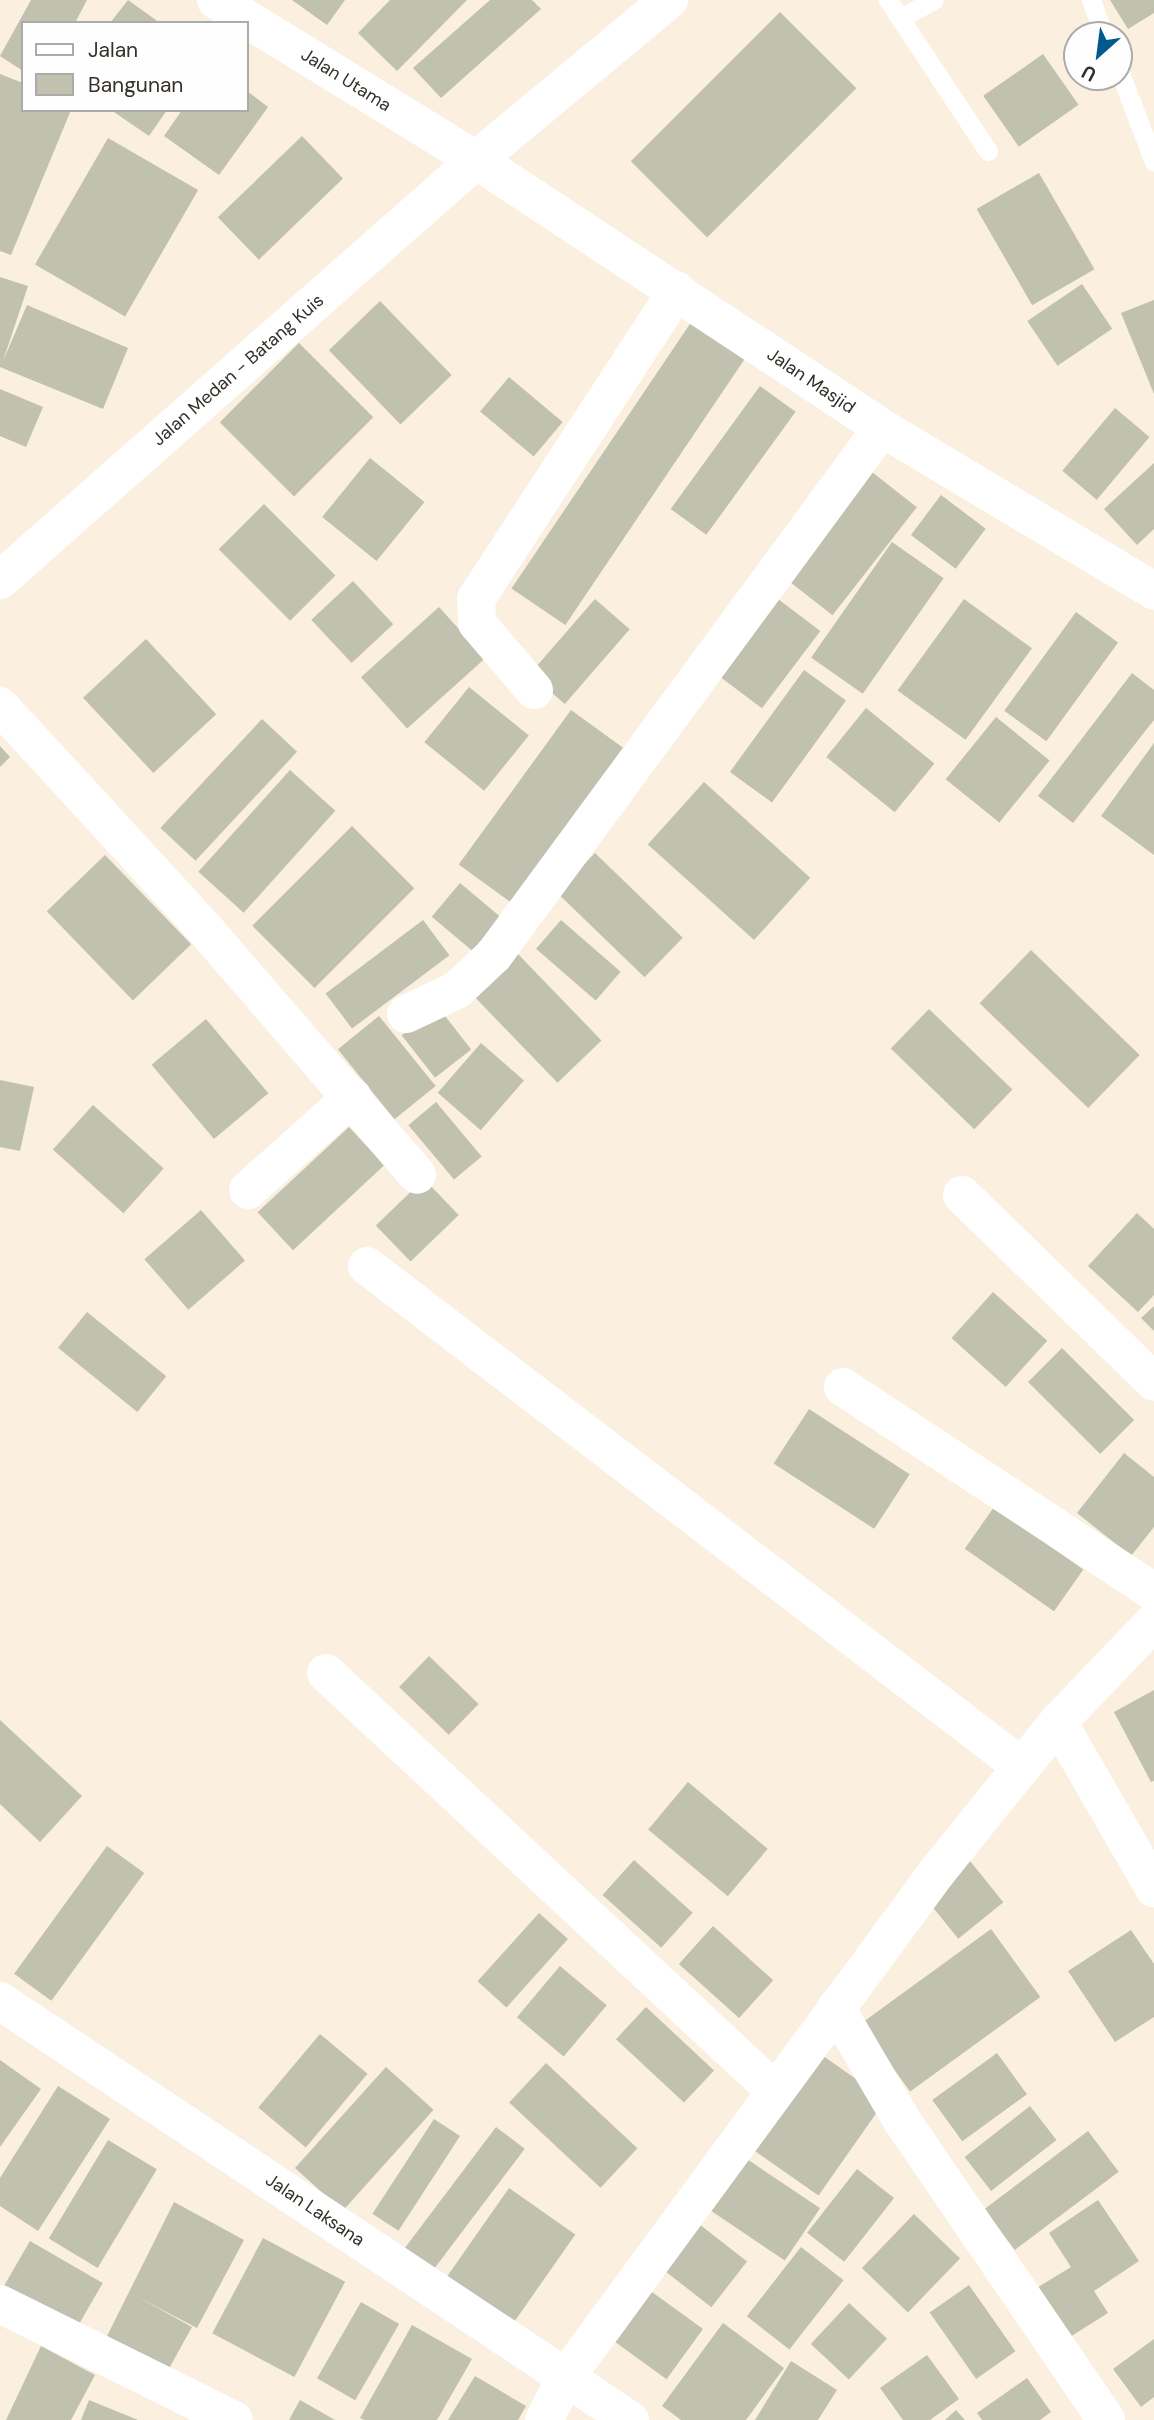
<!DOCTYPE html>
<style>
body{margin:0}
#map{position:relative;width:1154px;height:2420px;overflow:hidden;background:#fbefdf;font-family:"DM Sans",sans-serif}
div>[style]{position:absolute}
.building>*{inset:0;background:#c0c1ae;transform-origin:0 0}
.lane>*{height:19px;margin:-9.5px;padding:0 9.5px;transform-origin:9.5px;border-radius:9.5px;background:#fff}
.street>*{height:38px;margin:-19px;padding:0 19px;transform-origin:19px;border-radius:19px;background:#fff}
.secondary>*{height:38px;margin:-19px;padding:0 19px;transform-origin:19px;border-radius:19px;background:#fff}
.highway>*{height:38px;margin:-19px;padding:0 19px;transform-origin:19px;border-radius:19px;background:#fff}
span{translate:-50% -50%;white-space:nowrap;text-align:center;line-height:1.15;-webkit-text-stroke:5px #fefefe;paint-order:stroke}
.street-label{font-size:18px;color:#342f29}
.legend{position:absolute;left:21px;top:21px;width:228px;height:91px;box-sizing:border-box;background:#fefefe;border:2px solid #adaba9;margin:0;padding:9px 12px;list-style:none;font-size:21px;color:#342f29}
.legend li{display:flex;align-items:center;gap:14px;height:35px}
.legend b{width:35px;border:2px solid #adaba9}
.north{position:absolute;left:1063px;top:21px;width:70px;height:70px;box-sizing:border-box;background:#fefefe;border:2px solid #adaba9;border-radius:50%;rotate:208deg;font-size:19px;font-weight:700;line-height:28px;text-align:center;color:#342f29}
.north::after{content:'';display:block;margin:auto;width:24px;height:32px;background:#005b8c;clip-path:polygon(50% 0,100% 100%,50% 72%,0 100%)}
</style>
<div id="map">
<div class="building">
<div style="clip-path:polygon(31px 0,87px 0,75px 23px,23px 23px,23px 71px,0 56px)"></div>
<div style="clip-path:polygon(128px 0,160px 23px,110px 23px)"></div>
<div style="clip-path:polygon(292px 0,345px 0,327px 25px)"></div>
<div style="clip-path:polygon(390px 0,467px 0,397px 71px,358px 33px)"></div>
<div style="clip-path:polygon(490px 0,532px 0,541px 9px,441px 98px,413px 68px)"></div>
<div style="clip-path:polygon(1110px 0,1154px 0,1154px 13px,1128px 29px)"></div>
<div style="left:780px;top:12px;width:108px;height:211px;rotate:45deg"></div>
<div style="left:1043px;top:54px;width:62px;height:73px;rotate:55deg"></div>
<div style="clip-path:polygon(0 74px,23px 83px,23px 110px,71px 110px,11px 255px,0 251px)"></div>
<div style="clip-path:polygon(247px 91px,268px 107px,219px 175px,164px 136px,182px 110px,247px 110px)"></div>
<div style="clip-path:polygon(111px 110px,167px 110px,149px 136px)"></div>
<div style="left:302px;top:136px;width:59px;height:117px;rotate:46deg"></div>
<div style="left:108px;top:138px;width:104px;height:146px;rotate:30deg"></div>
<div style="left:1039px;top:173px;width:111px;height:72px;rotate:60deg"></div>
<div style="clip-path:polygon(0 277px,28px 286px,3px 361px,27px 305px,128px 348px,103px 409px,0 367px)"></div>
<div style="left:1082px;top:284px;width:54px;height:66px;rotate:56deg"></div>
<div style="clip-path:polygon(1154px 300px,1154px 394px,1121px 313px)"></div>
<div style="left:380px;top:301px;width:103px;height:71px;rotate:46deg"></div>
<div style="left:696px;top:315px;width:65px;height:330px;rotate:34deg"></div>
<div style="left:299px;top:343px;width:105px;height:112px;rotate:45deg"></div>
<div style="left:509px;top:377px;width:70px;height:45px;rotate:40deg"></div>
<div style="left:760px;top:386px;width:44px;height:152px;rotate:36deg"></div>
<div style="clip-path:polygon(0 389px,43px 407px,26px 447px,0 436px)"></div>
<div style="left:1115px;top:408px;width:45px;height:82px;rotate:40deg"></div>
<div style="left:370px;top:458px;width:70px;height:76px;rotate:39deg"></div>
<div style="clip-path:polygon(1154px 463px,1154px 529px,1137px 545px,1104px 509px)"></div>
<div style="left:868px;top:469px;width:62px;height:137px;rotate:38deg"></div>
<div style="left:941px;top:495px;width:56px;height:50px;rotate:37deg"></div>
<div style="left:264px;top:504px;width:101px;height:64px;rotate:45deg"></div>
<div style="left:892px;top:542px;width:63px;height:141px;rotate:35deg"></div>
<div style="left:353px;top:581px;width:59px;height:57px;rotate:47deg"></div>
<div style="left:774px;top:596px;width:58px;height:97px;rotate:37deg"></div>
<div style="left:595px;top:599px;width:46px;height:99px;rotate:41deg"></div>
<div style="left:964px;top:599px;width:84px;height:113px;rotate:36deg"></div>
<div style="left:439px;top:607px;width:69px;height:105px;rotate:48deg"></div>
<div style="left:1076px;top:612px;width:52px;height:122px;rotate:36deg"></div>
<div style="left:146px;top:639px;width:103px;height:86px;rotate:47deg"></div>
<div style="left:804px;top:670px;width:52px;height:126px;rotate:36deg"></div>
<div style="clip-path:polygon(1132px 673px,1154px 690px,1154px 720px,1073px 823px,1038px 796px)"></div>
<div style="left:469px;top:687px;width:77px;height:71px;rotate:39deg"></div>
<div style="left:866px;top:708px;width:88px;height:63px;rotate:39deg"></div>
<div style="left:571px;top:710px;width:69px;height:191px;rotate:36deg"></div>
<div style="left:996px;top:717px;width:69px;height:80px;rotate:39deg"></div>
<div style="left:262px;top:719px;width:48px;height:149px;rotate:43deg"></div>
<div style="clip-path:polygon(1154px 743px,1154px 855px,1101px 816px)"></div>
<div style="clip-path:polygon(0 746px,10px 757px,0 767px)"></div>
<div style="left:290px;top:770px;width:61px;height:137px;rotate:42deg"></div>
<div style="left:704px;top:782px;width:143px;height:84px;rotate:42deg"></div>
<div style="left:352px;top:826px;width:88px;height:141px;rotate:45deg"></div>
<div style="left:595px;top:853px;width:122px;height:55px;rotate:44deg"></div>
<div style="left:105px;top:855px;width:124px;height:81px;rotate:46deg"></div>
<div style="left:460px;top:883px;width:53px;height:44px;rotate:40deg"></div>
<div style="left:423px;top:920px;width:44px;height:122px;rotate:53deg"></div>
<div style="left:561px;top:920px;width:79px;height:38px;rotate:41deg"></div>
<div style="left:1031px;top:950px;width:151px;height:74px;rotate:44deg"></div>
<div style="left:516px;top:952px;width:123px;height:61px;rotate:46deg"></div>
<div style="left:438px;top:1007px;width:54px;height:46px;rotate:52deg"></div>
<div style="left:929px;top:1009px;width:116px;height:55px;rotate:44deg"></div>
<div style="left:379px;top:1016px;width:90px;height:53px;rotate:51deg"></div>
<div style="left:206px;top:1019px;width:97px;height:71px;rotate:50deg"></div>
<div style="left:481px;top:1043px;width:57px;height:66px;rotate:41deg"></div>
<div style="clip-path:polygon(0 1080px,34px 1087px,20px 1151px,0 1147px)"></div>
<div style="left:436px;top:1102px;width:71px;height:36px;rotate:50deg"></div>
<div style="left:93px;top:1105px;width:95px;height:60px;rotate:42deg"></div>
<div style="left:349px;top:1127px;width:52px;height:125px;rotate:47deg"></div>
<div style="left:424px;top:1179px;width:50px;height:67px;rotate:46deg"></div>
<div style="left:201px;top:1210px;width:67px;height:75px;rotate:49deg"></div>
<div style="clip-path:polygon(1137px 1213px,1154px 1229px,1154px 1295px,1138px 1312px,1088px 1266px)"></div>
<div style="left:993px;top:1292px;width:73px;height:62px;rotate:42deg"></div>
<div style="clip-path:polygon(1154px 1306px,1154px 1331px,1141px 1318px)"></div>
<div style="left:87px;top:1312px;width:102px;height:46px;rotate:39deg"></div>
<div style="left:1062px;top:1348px;width:102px;height:48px;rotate:45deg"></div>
<div style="left:809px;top:1409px;width:120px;height:65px;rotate:33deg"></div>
<div style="clip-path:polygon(1124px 1453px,1154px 1477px,1154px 1527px,1131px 1556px,1077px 1513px)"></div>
<div style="left:994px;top:1507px;width:109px;height:51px;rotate:35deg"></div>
<div style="left:429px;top:1656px;width:69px;height:43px;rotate:44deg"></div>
<div style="clip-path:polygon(1154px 1690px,1154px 1781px,1151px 1782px,1114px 1712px)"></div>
<div style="clip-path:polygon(0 1720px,82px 1796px,40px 1842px,0 1804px)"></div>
<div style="left:688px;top:1782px;width:104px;height:62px;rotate:40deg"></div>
<div style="left:107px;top:1846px;width:46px;height:158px;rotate:36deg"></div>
<div style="left:634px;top:1860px;width:79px;height:47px;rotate:42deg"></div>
<div style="left:970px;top:1861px;width:53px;height:58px;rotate:51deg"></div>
<div style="left:539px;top:1913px;width:39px;height:92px;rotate:42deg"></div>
<div style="left:713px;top:1926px;width:81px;height:51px;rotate:42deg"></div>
<div style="left:991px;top:1929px;width:84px;height:161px;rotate:54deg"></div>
<div style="clip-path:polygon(1131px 1930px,1154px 1964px,1154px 2017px,1115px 2042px,1068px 1971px)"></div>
<div style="left:560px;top:1966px;width:61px;height:67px;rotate:40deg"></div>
<div style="left:646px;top:2007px;width:93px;height:44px;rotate:43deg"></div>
<div style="left:320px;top:2034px;width:62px;height:96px;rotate:40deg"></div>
<div style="left:816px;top:2051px;width:85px;height:117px;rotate:35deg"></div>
<div style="left:997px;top:2053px;width:51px;height:80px;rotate:54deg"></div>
<div style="clip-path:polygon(0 2060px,41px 2089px,0 2147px)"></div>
<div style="left:546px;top:2063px;width:125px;height:54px;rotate:43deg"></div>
<div style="left:386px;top:2067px;width:64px;height:136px;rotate:42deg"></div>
<div style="clip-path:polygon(58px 2086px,110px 2119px,38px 2231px,0 2206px,0 2178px)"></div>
<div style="left:1030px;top:2106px;width:43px;height:83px;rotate:52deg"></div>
<div style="left:434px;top:2119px;width:31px;height:113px;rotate:33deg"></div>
<div style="left:496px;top:2127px;width:36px;height:153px;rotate:37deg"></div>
<div style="left:1088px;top:2131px;width:51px;height:130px;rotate:53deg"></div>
<div style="left:108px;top:2140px;width:57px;height:115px;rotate:31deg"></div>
<div style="left:738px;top:2153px;width:99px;height:63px;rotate:34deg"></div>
<div style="left:857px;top:2169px;width:47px;height:81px;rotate:38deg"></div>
<div style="left:509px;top:2188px;width:81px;height:108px;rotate:35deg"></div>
<div style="clip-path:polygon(1098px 2200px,1139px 2261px,1094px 2291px,1108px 2313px,1062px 2342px,1030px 2292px,1071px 2267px,1049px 2233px)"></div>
<div style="clip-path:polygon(174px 2202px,244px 2240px,197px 2328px,136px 2296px,192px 2327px,166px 2374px,105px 2340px)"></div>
<div style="left:914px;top:2214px;width:64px;height:75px;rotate:44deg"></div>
<div style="left:699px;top:2224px;width:61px;height:58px;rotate:38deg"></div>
<div style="left:263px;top:2238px;width:93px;height:108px;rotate:28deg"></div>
<div style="left:30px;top:2241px;width:84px;height:56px;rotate:30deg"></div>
<div style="left:801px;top:2247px;width:54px;height:88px;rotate:38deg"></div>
<div style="left:969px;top:2285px;width:81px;height:48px;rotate:55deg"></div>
<div style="left:652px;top:2292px;width:63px;height:62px;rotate:36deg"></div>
<div style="left:361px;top:2302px;width:44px;height:88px;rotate:30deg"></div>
<div style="left:849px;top:2303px;width:52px;height:56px;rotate:43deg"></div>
<div style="clip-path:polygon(723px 2323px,784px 2368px,746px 2420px,681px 2420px,662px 2406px)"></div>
<div style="clip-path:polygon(412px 2325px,472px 2359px,437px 2420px,364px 2420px,360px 2418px)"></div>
<div style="clip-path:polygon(1154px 2339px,1154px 2397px,1141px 2407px,1113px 2369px)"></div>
<div style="clip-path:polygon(41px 2346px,95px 2375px,71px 2420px,6px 2420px)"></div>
<div style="clip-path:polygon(927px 2355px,959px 2399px,930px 2420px,903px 2420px,880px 2388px)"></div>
<div style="clip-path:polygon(791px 2361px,837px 2390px,818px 2420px,755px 2420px)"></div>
<div style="clip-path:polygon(475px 2376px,526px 2406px,518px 2420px,448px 2420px)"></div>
<div style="clip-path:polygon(1027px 2378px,1051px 2412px,1040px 2420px,982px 2420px,977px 2413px)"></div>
<div style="clip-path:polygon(89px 2400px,138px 2420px,81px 2420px)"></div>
<div style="clip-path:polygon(300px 2400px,335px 2420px,289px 2420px)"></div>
<div style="clip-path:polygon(956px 2410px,965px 2420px,945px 2420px)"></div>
</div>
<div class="lane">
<div style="left:888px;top:0;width:181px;rotate:56.5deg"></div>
<div style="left:1091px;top:0;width:37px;rotate:70deg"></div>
<div style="left:900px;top:18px;width:38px;rotate:-28deg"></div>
<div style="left:1119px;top:70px;width:98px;rotate:69.2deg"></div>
</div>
<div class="street">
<div style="left:476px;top:160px;width:486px;rotate:33.4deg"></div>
<div style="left:882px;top:428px;width:317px;rotate:30.9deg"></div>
<div style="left:534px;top:690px;width:88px;rotate:-130.4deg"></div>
<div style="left:477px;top:623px;width:24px;rotate:-92deg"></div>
<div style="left:476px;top:599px;width:368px;rotate:-56.9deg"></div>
<div style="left:0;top:706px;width:301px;rotate:47.4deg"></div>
<div style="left:204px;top:928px;width:326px;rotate:49.2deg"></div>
<div style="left:406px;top:1014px;width:56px;rotate:-25.2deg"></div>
<div style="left:457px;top:990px;width:51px;rotate:-43.4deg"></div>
<div style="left:494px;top:955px;width:654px;rotate:-53.64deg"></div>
<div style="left:248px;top:1190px;width:140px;rotate:-41.8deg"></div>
<div style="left:962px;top:1195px;width:268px;rotate:44.2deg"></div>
<div style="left:367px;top:1266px;width:825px;rotate:37.41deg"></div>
<div style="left:843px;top:1387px;width:372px;rotate:33.4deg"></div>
<div style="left:326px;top:1673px;width:613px;rotate:42.95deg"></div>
<div style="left:1058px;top:1722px;width:192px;rotate:60deg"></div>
<div style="left:0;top:2001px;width:757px;rotate:33.63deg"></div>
<div style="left:836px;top:2008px;width:129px;rotate:59.6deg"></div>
<div style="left:901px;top:2119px;width:364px;rotate:55.7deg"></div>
<div style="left:0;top:2304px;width:261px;rotate:26.4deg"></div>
<div style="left:544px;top:2420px;width:48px;rotate:-62.9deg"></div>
<div style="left:566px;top:2377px;width:627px;rotate:-53.7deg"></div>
<div style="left:937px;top:1872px;width:193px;rotate:-51.1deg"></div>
<div style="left:1058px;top:1722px;width:139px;rotate:-46.2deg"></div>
</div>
<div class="secondary">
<div style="left:0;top:580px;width:635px;rotate:-41.42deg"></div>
</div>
<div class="highway">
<div style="left:216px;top:0;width:305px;rotate:31.6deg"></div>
<div style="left:476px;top:160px;width:251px;rotate:-39.7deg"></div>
</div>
<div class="street-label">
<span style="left:346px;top:80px;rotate:32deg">Jalan Utama</span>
<span style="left:238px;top:370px;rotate:-41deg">Jalan Medan - Batang Kuis</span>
<span style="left:811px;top:381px;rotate:34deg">Jalan Masjid</span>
<span style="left:315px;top:2210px;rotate:34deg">Jalan Laksana</span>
</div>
<ul class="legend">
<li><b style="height:9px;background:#fff"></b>Jalan</li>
<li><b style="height:19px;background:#c0c1ae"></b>Bangunan</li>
</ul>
<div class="north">U</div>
</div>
